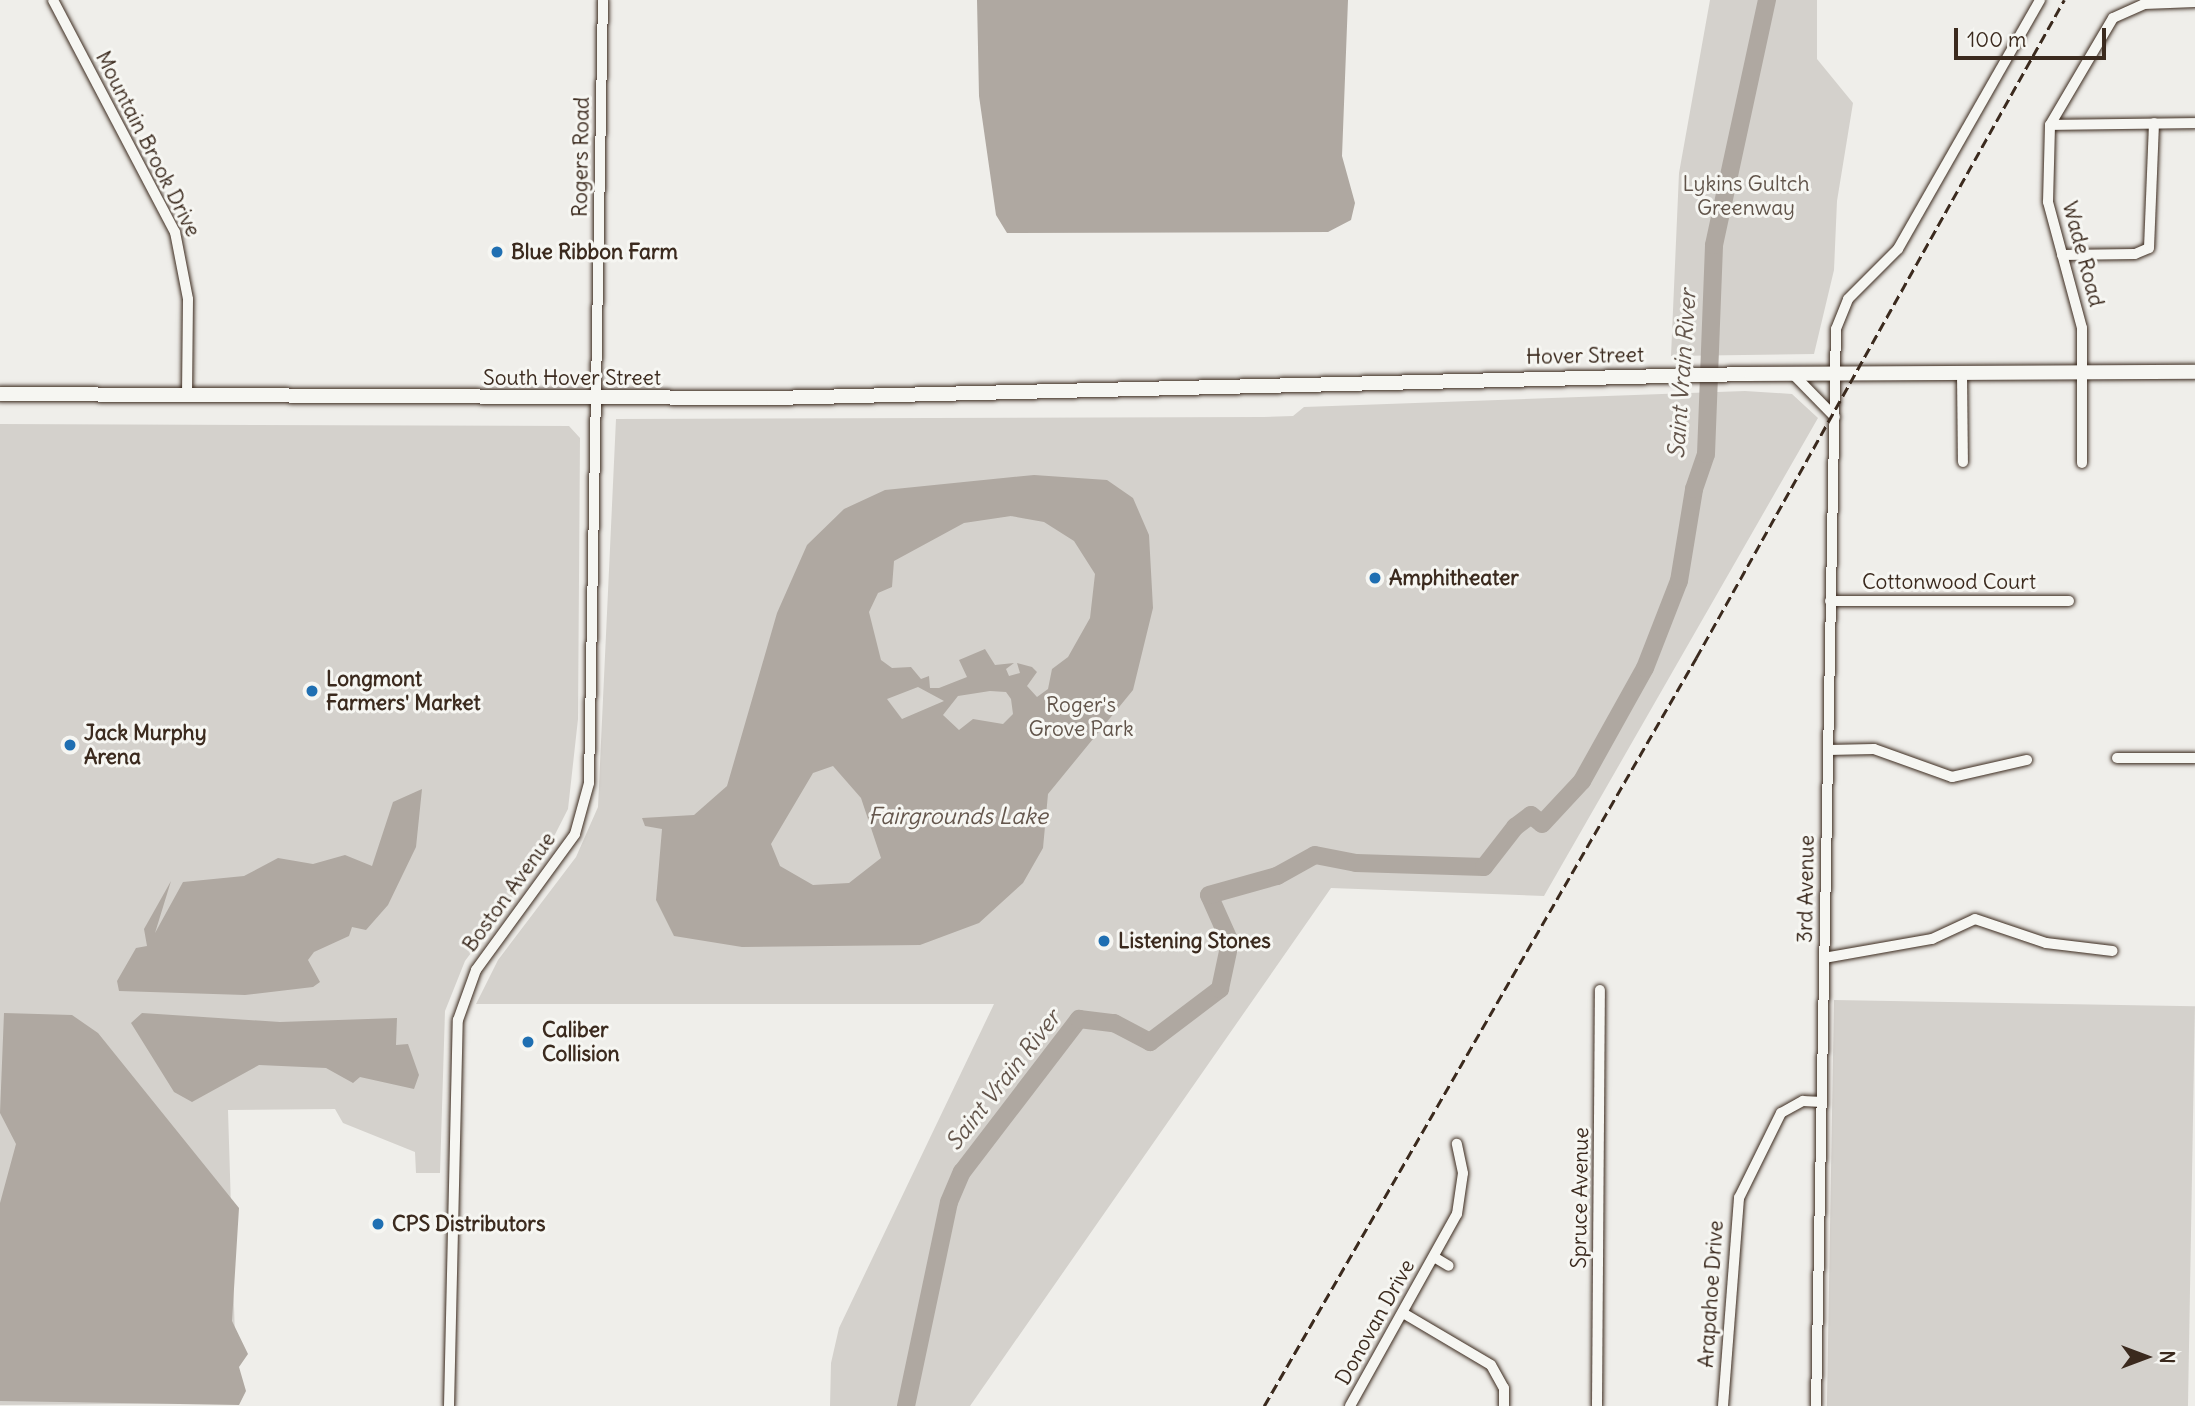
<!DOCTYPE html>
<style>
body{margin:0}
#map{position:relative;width:2195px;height:1406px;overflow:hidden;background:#efeeea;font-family:Delius,sans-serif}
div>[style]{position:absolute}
.green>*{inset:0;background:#d4d1cc;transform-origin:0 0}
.water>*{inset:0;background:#afa8a1}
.river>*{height:18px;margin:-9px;padding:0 9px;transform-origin:9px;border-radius:9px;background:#afa8a1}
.roads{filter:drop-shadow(0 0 2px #3b2a1e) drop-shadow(0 0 2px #3b2a1e)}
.minor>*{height:10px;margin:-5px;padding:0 5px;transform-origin:5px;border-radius:5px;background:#f6f6f2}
.major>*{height:14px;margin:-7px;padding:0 7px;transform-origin:7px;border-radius:7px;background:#f6f6f2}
.rail>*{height:2.5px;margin-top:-1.25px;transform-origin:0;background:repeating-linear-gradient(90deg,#3b2a1e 0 10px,transparent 0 15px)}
.dots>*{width:19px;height:19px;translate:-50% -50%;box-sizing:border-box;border:4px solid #f6f6f2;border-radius:50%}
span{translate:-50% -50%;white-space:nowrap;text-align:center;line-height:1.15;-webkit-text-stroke:6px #f6f6f2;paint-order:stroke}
.street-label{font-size:21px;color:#3b2a1e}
.park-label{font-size:21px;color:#61544a}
.poi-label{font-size:21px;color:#3b2a1e;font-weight:700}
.left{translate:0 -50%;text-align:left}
.water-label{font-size:23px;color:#64564c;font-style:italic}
.north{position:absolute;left:2111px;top:1322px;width:70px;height:70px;-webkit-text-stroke:5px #f6f6f2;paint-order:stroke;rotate:90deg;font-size:19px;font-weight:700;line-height:28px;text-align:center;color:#3b2a1e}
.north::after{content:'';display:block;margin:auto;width:24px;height:32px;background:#3b2a1e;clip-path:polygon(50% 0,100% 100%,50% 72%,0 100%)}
.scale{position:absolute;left:1954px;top:28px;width:152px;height:32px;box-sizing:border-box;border:4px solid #3b2a1e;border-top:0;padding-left:9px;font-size:21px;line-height:24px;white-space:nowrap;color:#3b2a1e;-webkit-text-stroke:5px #f6f6f2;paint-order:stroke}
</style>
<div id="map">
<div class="green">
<div style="clip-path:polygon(1710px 0,1817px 0,1817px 59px,1853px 103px,1837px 201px,1834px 270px,1814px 354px,1671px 356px,1679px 173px)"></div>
<div style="clip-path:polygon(1745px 391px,1792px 394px,1818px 418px,1544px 896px,1331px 888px,970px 1406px,830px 1406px,831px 1363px,839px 1328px,994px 1004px,476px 1004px,498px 960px,576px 857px,598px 807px,616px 419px,1264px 417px,1293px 416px,1304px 407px)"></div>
<div style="clip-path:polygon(0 424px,569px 426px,580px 438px,578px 719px,568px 809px,545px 854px,465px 961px,445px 1011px,440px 1173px,416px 1173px,415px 1152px,343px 1123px,335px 1109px,228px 1110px,237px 1403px,0 1405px)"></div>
<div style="left:1834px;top:1000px;width:361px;height:406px;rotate:1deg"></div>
</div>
<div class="water">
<div style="clip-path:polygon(977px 0,1348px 0,1342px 156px,1355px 203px,1351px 220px,1328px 232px,1007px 233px,996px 215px,979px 96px)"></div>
<div style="clip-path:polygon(evenodd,1034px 475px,1107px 480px,1133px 498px,1149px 535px,1153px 608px,1133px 690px,1048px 794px,1043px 848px,1023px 883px,979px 923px,920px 945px,742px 947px,674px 936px,656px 900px,662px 829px,645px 826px,642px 818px,694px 815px,727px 786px,777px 613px,807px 545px,844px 509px,885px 490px,1034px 475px,1011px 516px,1044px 522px,1074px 541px,1095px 574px,1090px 618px,1068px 657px,1052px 669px,1048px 689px,1037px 697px,1027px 686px,1037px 672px,1032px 667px,1017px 663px,1020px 673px,1009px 676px,1006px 669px,1014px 663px,995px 665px,985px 649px,959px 660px,967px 677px,939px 688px,930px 688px,929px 676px,921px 679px,911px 667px,892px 668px,881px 660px,869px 612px,878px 593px,892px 587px,894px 561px,964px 523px,1011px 516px,1034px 475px,918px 687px,944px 701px,902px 719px,887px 699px,918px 687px,1034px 475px,990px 691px,1006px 692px,1011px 699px,1013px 714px,1003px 724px,973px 719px,959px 730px,943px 715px,958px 696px,990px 691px,1034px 475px,833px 766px,861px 798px,881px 858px,849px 883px,813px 885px,780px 866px,771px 844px,813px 773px,833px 766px)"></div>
<div style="clip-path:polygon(422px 789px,416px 847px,388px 905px,366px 930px,352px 927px,349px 936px,314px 952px,308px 960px,320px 982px,313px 987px,245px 995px,119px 991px,117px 981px,136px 948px,147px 946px,144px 929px,171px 881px,155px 933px,183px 882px,244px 876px,278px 858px,313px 864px,345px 855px,372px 866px,393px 802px)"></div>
<div style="clip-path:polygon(4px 1013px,72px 1015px,98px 1033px,239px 1208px,232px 1321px,248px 1354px,239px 1367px,246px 1391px,239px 1405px,0 1401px,0 1203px,16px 1144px,0 1113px)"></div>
<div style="clip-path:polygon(142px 1013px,280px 1022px,397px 1018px,396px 1045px,408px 1044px,419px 1075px,414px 1089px,360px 1077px,353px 1083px,326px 1068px,259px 1065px,192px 1102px,174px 1092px,131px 1023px)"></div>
</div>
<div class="river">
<div style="left:906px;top:1406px;width:208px;rotate:-78.1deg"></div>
<div style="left:949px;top:1202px;width:33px;rotate:-67deg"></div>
<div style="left:962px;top:1172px;width:193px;rotate:-52.6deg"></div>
<div style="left:1079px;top:1019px;width:35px;rotate:7deg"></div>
<div style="left:1114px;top:1023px;width:41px;rotate:27.8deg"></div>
<div style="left:1150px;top:1042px;width:88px;rotate:-37.1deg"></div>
<div style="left:1220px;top:989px;width:48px;rotate:-78deg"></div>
<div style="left:1230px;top:942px;width:51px;rotate:-114.1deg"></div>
<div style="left:1209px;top:895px;width:71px;rotate:-15.6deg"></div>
<div style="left:1277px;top:876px;width:43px;rotate:-28.9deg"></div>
<div style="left:1315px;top:855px;width:42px;rotate:11deg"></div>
<div style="left:1356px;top:863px;width:128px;rotate:1.8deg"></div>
<div style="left:1484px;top:867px;width:51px;rotate:-52.2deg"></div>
<div style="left:1515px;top:827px;width:20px;rotate:-37deg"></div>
<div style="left:1531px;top:815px;width:14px;rotate:39deg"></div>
<div style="left:1542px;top:824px;width:59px;rotate:-47.1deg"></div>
<div style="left:1582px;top:781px;width:129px;rotate:-60.9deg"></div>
<div style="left:1645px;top:668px;width:93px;rotate:-68.7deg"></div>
<div style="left:1679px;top:581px;width:93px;rotate:-80.7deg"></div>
<div style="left:1694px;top:489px;width:37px;rotate:-71deg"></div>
<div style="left:1706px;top:454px;width:209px;rotate:-87.8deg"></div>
<div style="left:1714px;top:245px;width:251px;rotate:-77.8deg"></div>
</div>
<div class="roads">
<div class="minor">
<div style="left:53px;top:0;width:262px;rotate:62.3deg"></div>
<div style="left:175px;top:232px;width:68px;rotate:79deg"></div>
<div style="left:188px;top:299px;width:97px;rotate:90.6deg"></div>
<div style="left:2050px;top:125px;width:145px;rotate:-0.8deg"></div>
<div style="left:2062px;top:255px;width:73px;rotate:-0.8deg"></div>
<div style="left:2135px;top:254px;width:15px;rotate:-23deg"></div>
<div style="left:2149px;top:248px;width:125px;rotate:-87.7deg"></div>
<div style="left:1962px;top:373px;width:89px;rotate:89.4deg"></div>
<div style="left:1793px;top:374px;width:60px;rotate:45.7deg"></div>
<div style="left:2082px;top:463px;width:135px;rotate:-90deg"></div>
<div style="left:2082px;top:328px;width:131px;rotate:-105.1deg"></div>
<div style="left:2048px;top:202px;width:77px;rotate:-88.5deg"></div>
<div style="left:2050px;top:125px;width:124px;rotate:-59.5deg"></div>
<div style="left:2113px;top:18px;width:34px;rotate:-24deg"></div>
<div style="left:2144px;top:4px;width:51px;rotate:-2.2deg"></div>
<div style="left:1830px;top:601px;width:239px"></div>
<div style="left:1828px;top:750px;width:46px;rotate:-1.2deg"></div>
<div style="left:1874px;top:749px;width:83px;rotate:19.7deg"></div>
<div style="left:1952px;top:777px;width:77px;rotate:-12.8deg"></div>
<div style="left:2117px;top:758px;width:78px"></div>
<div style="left:1824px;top:958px;width:110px;rotate:-10deg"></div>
<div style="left:1932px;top:939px;width:47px;rotate:-24.9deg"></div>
<div style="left:1975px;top:919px;width:75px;rotate:18.7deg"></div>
<div style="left:2046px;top:943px;width:67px;rotate:6.8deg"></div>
<div style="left:1434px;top:1257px;width:17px;rotate:31deg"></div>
<div style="left:1403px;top:1313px;width:102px;rotate:30.6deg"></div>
<div style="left:1491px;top:1365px;width:26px;rotate:61deg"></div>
<div style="left:1504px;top:1388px;width:18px;rotate:90deg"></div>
<div style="left:449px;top:1406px;width:386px;rotate:-88.7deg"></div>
<div style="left:458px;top:1020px;width:53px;rotate:-70.2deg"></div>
<div style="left:476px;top:970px;width:168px;rotate:-53.9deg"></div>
<div style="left:575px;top:834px;width:53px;rotate:-74.6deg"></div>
<div style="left:589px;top:783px;width:783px;rotate:-88.98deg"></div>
<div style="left:1350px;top:1406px;width:220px;rotate:-60.9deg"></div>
<div style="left:1457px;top:1214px;width:41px;rotate:-81.7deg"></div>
<div style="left:1463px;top:1173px;width:30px;rotate:-102deg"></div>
<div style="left:1597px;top:1406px;width:416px;rotate:-89.6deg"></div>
<div style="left:1723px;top:1406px;width:209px;rotate:-85.6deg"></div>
<div style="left:1739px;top:1198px;width:95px;rotate:-63.7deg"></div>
<div style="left:1781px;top:1113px;width:25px;rotate:-29deg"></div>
<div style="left:1803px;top:1101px;width:19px;rotate:3deg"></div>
<div style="left:1816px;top:1406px;width:1077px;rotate:-88.94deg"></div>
<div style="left:1836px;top:329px;width:32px;rotate:-68deg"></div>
<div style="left:1848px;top:299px;width:71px;rotate:-45deg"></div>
<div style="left:1898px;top:249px;width:287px;rotate:-60.3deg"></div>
</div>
<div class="major">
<div style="left:0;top:394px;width:773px;rotate:0.3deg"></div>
<div style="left:773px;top:398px;width:978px;rotate:-1.41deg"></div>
<div style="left:1751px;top:374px;width:444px;rotate:-0.3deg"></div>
</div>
</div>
<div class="rail">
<div style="left:1264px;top:1406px;width:864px;rotate:-59.99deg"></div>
<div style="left:1696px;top:658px;width:754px;rotate:-60.78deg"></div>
</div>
<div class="dots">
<div style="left:497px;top:252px;background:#1f6fb2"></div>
<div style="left:1375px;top:578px;background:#1f6fb2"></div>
<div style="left:312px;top:691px;background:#1f6fb2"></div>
<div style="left:70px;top:745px;background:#1f6fb2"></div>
<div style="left:1104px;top:941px;background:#1f6fb2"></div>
<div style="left:528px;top:1042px;background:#1f6fb2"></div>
<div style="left:378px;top:1224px;background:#1f6fb2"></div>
</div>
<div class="street-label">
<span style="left:148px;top:144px;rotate:63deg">Mountain Brook Drive</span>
<span style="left:581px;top:157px;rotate:-89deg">Rogers Road</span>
<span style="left:2083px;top:254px;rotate:75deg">Wade Road</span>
<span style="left:1585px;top:356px;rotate:-1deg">Hover Street</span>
<span style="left:572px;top:378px">South Hover Street</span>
<span style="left:1949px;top:582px">Cottonwood Court</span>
<span style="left:1806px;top:889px;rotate:-89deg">3rd Avenue</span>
<span style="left:509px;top:892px;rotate:-54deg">Boston Avenue</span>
<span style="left:1580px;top:1198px;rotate:-89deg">Spruce Avenue</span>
<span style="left:1711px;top:1294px;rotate:-86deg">Arapahoe Drive</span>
<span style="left:1375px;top:1322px;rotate:-61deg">Donovan Drive</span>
</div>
<div class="park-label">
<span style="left:1746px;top:196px">Lykins Gultch<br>Greenway</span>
<span style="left:1081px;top:717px">Roger's<br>Grove Park</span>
</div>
<div class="poi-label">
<span class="left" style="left:511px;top:252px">Blue Ribbon Farm</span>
<span class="left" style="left:1389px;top:578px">Amphitheater</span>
<span class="left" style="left:326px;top:691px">Longmont<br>Farmers' Market</span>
<span class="left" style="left:84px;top:745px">Jack Murphy<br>Arena</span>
<span class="left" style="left:1118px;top:941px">Listening Stones</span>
<span class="left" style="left:542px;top:1042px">Caliber<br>Collision</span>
<span class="left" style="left:392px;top:1224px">CPS Distributors</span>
</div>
<div class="water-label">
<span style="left:1682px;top:374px;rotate:-86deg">Saint Vrain River</span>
<span style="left:958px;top:816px">Fairgrounds Lake</span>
<span style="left:1003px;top:1080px;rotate:-52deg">Saint Vrain River</span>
</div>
<div class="north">N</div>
<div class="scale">100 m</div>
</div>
